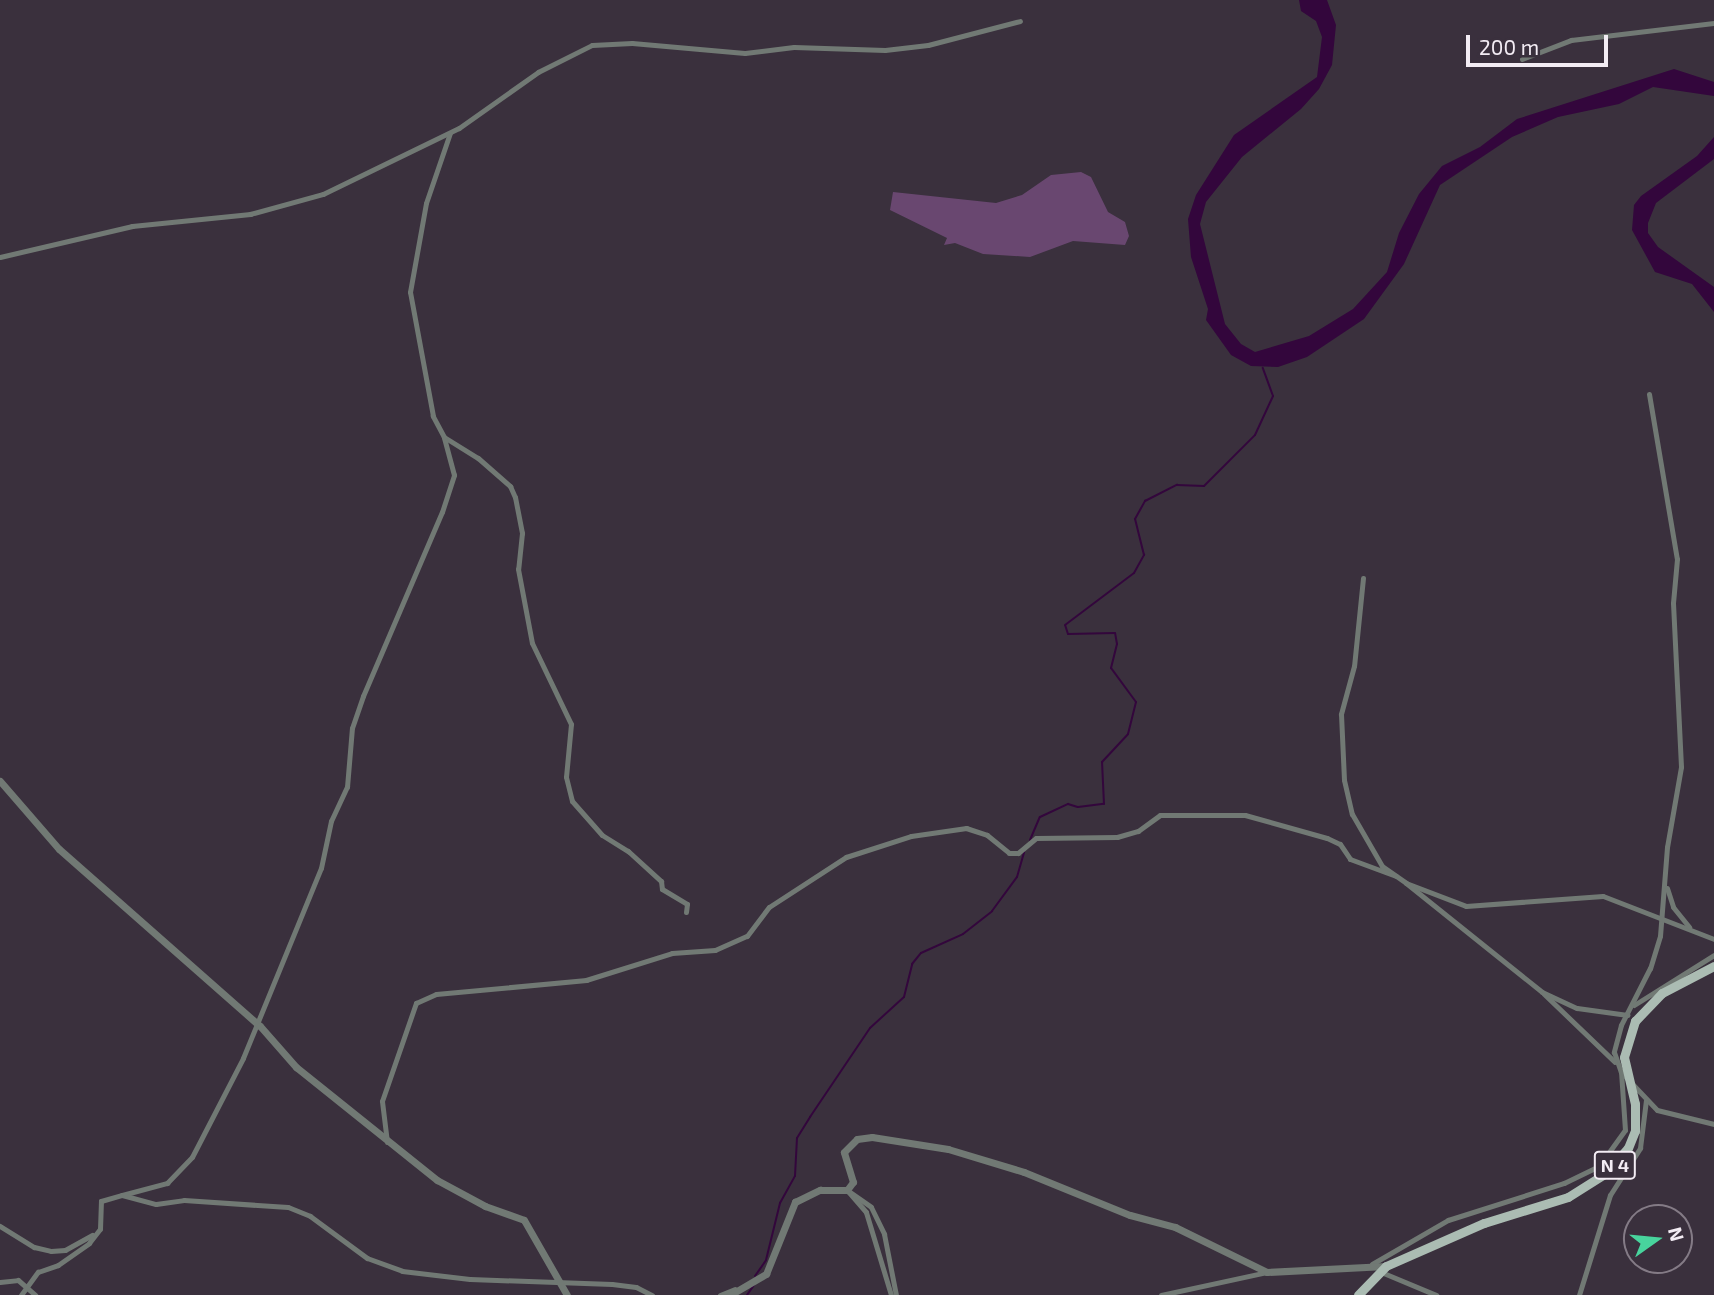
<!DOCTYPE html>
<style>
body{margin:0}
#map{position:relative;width:1714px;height:1295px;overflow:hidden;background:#3a303d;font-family:"Exo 2",sans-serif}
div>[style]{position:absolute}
.green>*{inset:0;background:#694770}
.water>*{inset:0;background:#33063c}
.stream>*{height:2px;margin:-1px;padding:0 1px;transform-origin:1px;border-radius:1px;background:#33063c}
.minor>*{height:5px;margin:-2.5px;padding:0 2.5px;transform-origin:2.5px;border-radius:2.5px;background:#717974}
.tertiary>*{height:7px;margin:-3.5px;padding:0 3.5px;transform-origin:3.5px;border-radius:3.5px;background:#717974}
.primary>*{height:9px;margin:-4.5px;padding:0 4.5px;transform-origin:4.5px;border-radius:4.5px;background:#abbcb3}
span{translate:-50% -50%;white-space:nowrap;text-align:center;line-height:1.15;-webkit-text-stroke:7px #3a303d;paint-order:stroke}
.shield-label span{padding:2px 5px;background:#3a303d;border:2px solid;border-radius:5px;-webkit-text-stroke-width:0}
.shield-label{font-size:18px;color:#f3ecf4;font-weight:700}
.north{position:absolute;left:1623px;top:1204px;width:70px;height:70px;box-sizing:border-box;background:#3a303d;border:2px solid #847b86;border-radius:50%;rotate:75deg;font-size:19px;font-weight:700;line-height:28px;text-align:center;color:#f3ecf4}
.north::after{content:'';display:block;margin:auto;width:24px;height:32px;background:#48d49d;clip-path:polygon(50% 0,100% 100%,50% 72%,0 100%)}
.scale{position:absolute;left:1466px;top:35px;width:142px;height:32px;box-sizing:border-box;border:4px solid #f3ecf4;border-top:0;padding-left:9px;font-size:21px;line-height:24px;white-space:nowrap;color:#f3ecf4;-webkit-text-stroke:5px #3a303d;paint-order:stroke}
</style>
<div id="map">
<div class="green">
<div style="clip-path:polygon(1081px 172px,1091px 177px,1108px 212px,1125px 222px,1129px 236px,1125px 245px,1073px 241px,1030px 257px,983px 254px,955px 243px,944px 245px,947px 238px,890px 210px,893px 192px,996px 203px,1022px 195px,1051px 175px)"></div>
</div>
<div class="water">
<div style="clip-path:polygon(1299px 0,1327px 0,1336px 25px,1332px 65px,1319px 89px,1301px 109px,1242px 157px,1206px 202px,1200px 224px,1225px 324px,1241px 344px,1255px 352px,1309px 336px,1353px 309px,1387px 272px,1399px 233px,1419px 194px,1442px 166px,1480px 147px,1517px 119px,1674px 69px,1714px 82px,1714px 96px,1653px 87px,1619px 104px,1558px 117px,1512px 137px,1440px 185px,1404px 264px,1364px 319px,1307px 357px,1278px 367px,1251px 366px,1231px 355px,1206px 320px,1208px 309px,1191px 257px,1188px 219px,1196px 195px,1234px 135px,1317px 77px,1322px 37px,1316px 21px,1301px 11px)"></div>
<div style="clip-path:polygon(1714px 137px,1714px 159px,1656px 203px,1648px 223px,1648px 233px,1658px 247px,1714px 287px,1714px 312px,1692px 284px,1655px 272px,1632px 230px,1634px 205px,1641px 196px,1697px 156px)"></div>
</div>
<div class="stream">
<div style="left:1030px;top:840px;width:25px;rotate:-67deg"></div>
<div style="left:1040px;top:817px;width:31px;rotate:-25deg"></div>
<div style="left:1068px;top:804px;width:10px;rotate:17deg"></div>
<div style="left:1078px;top:807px;width:26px;rotate:-7deg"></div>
<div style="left:1104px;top:804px;width:42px;rotate:-92.7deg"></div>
<div style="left:1102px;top:762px;width:38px;rotate:-47deg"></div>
<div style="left:1128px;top:734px;width:33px;rotate:-76deg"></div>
<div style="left:1136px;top:702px;width:42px;rotate:-126.3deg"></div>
<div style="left:1111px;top:668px;width:25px;rotate:-76deg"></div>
<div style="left:1117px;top:644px;width:11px;rotate:-100deg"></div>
<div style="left:1115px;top:633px;width:47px;rotate:178.8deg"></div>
<div style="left:1068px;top:634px;width:9px;rotate:-108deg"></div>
<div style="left:1065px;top:625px;width:86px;rotate:-37deg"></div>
<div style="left:1134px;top:573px;width:21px;rotate:-61deg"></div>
<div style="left:1144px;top:555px;width:37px;rotate:-104deg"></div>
<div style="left:1135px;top:519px;width:21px;rotate:-61deg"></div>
<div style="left:1145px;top:501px;width:36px;rotate:-27deg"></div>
<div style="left:1177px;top:485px;width:27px;rotate:2deg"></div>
<div style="left:1204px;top:486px;width:72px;rotate:-45deg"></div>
<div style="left:1255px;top:435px;width:43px;rotate:-65.2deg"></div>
<div style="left:1273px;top:396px;width:30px;rotate:-110deg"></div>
<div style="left:755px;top:1276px;width:19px;rotate:-55deg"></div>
<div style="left:766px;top:1260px;width:59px;rotate:-76.2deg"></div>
<div style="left:780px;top:1203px;width:31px;rotate:-61deg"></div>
<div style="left:795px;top:1176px;width:38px;rotate:-87deg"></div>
<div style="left:797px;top:1138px;width:25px;rotate:-58deg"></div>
<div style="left:810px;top:1117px;width:107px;rotate:-56deg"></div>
<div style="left:870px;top:1028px;width:46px;rotate:-42.4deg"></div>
<div style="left:904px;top:997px;width:34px;rotate:-76deg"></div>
<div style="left:912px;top:964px;width:14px;rotate:-51deg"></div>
<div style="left:921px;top:953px;width:46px;rotate:-24.3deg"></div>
<div style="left:963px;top:934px;width:37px;rotate:-38deg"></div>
<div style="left:992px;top:911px;width:42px;rotate:-53.7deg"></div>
<div style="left:1017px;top:877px;width:26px;rotate:-74deg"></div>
<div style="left:747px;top:1295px;width:12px;rotate:-55deg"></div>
</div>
<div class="minor">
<div style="left:1522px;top:59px;width:53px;rotate:-21.2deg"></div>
<div style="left:1571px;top:40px;width:144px;rotate:-6.8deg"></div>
<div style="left:0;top:257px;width:136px;rotate:-13.2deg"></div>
<div style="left:132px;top:226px;width:119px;rotate:-5.8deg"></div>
<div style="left:250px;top:214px;width:76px;rotate:-15.3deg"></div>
<div style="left:323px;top:194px;width:151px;rotate:-25.9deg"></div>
<div style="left:459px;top:128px;width:97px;rotate:-35.3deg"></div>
<div style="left:538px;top:72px;width:60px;rotate:-26.6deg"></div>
<div style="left:592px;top:45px;width:40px;rotate:-2.9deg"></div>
<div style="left:632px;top:43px;width:113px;rotate:5.1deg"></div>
<div style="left:745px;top:53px;width:49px;rotate:-7deg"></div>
<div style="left:794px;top:47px;width:91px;rotate:1.9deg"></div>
<div style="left:885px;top:50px;width:43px;rotate:-6.6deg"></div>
<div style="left:928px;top:45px;width:95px;rotate:-14.6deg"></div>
<div style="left:1649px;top:394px;width:167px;rotate:80.4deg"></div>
<div style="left:1677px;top:559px;width:44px;rotate:95.2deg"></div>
<div style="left:1673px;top:603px;width:164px;rotate:87.2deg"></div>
<div style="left:1681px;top:767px;width:81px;rotate:99.9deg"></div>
<div style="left:1667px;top:847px;width:89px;rotate:94.5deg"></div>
<div style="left:1660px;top:936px;width:34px;rotate:107deg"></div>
<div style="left:1650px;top:968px;width:64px;rotate:117deg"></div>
<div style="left:1621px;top:1025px;width:28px;rotate:105deg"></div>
<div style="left:1614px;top:1052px;width:21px;rotate:71deg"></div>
<div style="left:1621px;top:1072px;width:52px;rotate:46.5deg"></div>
<div style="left:1657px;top:1110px;width:59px;rotate:13.8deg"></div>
<div style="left:444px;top:437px;width:40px;rotate:32deg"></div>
<div style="left:478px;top:458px;width:43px;rotate:41.2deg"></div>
<div style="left:510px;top:486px;width:12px;rotate:66deg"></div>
<div style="left:515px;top:497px;width:37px;rotate:79deg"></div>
<div style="left:522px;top:533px;width:36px;rotate:96deg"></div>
<div style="left:518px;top:569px;width:75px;rotate:79.3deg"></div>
<div style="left:532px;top:643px;width:90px;rotate:64.3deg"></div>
<div style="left:571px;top:724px;width:53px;rotate:95.4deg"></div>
<div style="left:566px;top:777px;width:25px;rotate:76deg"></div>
<div style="left:572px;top:801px;width:45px;rotate:48.6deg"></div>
<div style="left:602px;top:835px;width:31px;rotate:32deg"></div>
<div style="left:628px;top:851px;width:45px;rotate:42.3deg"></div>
<div style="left:661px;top:881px;width:8px;rotate:83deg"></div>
<div style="left:662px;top:889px;width:29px;rotate:31deg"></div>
<div style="left:687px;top:904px;width:8px;rotate:97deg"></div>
<div style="left:1363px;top:578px;width:88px;rotate:95.8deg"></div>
<div style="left:1354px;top:666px;width:50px;rotate:105.2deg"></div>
<div style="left:1341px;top:714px;width:66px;rotate:87.4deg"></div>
<div style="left:1344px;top:780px;width:35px;rotate:77deg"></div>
<div style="left:1352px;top:814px;width:60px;rotate:60deg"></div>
<div style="left:1382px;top:866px;width:29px;rotate:35deg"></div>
<div style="left:1406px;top:883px;width:64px;rotate:21deg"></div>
<div style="left:1466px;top:906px;width:137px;rotate:-4.2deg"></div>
<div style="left:1603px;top:896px;width:119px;rotate:21.2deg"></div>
<div style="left:1406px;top:883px;width:174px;rotate:38.7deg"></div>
<div style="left:1542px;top:992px;width:38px;rotate:25deg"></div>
<div style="left:1577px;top:1008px;width:51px;rotate:7.8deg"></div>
<div style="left:1667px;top:888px;width:20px;rotate:72deg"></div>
<div style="left:1673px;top:907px;width:26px;rotate:51deg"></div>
<div style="left:1544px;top:994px;width:98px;rotate:43.8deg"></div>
<div style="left:1634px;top:1005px;width:94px;rotate:-32deg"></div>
<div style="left:387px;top:1142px;width:41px;rotate:-97deg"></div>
<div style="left:382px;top:1101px;width:104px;rotate:-70.9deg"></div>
<div style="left:416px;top:1003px;width:22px;rotate:-24deg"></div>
<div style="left:436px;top:994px;width:151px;rotate:-5.3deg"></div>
<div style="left:586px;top:980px;width:90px;rotate:-17.4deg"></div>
<div style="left:672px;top:953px;width:43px;rotate:-4deg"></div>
<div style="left:715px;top:950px;width:35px;rotate:-24deg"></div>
<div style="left:747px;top:936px;width:36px;rotate:-53deg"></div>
<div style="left:769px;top:907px;width:92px;rotate:-33deg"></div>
<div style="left:846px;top:857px;width:68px;rotate:-17.9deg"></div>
<div style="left:911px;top:836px;width:56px;rotate:-8.3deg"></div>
<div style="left:966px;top:828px;width:22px;rotate:18deg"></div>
<div style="left:987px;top:835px;width:28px;rotate:39deg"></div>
<div style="left:1009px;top:853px;width:9px"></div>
<div style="left:1018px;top:853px;width:23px;rotate:-40deg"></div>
<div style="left:1036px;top:838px;width:81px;rotate:-0.7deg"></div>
<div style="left:1117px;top:837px;width:22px;rotate:-16deg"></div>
<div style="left:1138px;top:831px;width:27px;rotate:-36deg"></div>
<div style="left:1160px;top:815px;width:85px"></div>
<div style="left:1245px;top:815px;width:85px;rotate:15.7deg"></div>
<div style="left:1327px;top:838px;width:14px;rotate:25deg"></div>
<div style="left:1340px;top:844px;width:18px;rotate:56deg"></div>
<div style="left:1350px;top:859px;width:49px;rotate:20.3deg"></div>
<div style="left:122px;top:1195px;width:47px;rotate:-14.9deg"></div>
<div style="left:167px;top:1183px;width:36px;rotate:-46deg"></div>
<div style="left:192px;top:1157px;width:111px;rotate:-62.7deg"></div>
<div style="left:243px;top:1058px;width:205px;rotate:-67.7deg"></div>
<div style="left:321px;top:868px;width:48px;rotate:-78deg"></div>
<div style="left:331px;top:821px;width:38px;rotate:-65deg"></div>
<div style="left:347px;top:787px;width:59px;rotate:-85.2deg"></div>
<div style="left:352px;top:728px;width:34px;rotate:-71deg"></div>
<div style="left:363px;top:696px;width:200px;rotate:-66.8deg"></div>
<div style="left:442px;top:512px;width:39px;rotate:-72deg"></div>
<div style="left:454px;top:475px;width:39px;rotate:-105deg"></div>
<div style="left:444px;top:437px;width:24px;rotate:-118deg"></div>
<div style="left:433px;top:416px;width:126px;rotate:-100.5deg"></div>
<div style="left:410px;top:292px;width:90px;rotate:-79.8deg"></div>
<div style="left:426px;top:203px;width:74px;rotate:-71.1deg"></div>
<div style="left:0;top:1226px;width:40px;rotate:32deg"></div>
<div style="left:34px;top:1247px;width:17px;rotate:13deg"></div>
<div style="left:51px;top:1251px;width:14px;rotate:-4deg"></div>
<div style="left:65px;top:1250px;width:31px;rotate:-29deg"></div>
<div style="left:1372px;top:1264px;width:88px;rotate:-30.1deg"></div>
<div style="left:1448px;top:1220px;width:122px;rotate:-17.7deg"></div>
<div style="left:1564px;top:1183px;width:39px;rotate:-26deg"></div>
<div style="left:1599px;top:1166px;width:44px;rotate:-54.2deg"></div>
<div style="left:1625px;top:1130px;width:58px;rotate:-93.9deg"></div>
<div style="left:1381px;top:1272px;width:60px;rotate:22.7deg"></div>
<div style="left:0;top:1282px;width:18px;rotate:-6deg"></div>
<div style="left:18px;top:1280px;width:23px;rotate:41deg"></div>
<div style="left:21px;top:1295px;width:29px;rotate:-54deg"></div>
<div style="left:38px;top:1272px;width:21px;rotate:-19deg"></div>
<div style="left:58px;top:1265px;width:38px;rotate:-35deg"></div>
<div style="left:89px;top:1243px;width:18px;rotate:-52deg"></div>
<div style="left:100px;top:1229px;width:28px;rotate:-88deg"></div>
<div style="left:101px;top:1201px;width:22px;rotate:-16deg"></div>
<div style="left:122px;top:1195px;width:35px;rotate:15deg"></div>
<div style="left:156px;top:1204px;width:28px;rotate:-8deg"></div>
<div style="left:184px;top:1200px;width:104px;rotate:3.9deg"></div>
<div style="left:288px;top:1207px;width:24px;rotate:22deg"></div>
<div style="left:310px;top:1216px;width:71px;rotate:36.4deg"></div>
<div style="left:367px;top:1258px;width:37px;rotate:20deg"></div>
<div style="left:402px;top:1271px;width:68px;rotate:6.7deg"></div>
<div style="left:470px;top:1279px;width:142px;rotate:2deg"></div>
<div style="left:612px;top:1284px;width:24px;rotate:7deg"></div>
<div style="left:636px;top:1287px;width:18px;rotate:27deg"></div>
<div style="left:720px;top:1295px;width:16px;rotate:-22deg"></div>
<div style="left:891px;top:1295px;width:87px;rotate:-106.8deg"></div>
<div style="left:866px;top:1212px;width:29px;rotate:-131deg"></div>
<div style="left:847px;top:1190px;width:29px;rotate:35deg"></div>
<div style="left:871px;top:1207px;width:30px;rotate:64deg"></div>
<div style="left:884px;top:1234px;width:62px;rotate:78.9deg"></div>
<div style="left:1161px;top:1295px;width:108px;rotate:-12.2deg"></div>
<div style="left:1579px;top:1295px;width:105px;rotate:-72.8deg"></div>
<div style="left:1610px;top:1195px;width:56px;rotate:-57.4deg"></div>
<div style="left:1640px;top:1148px;width:48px;rotate:-82.9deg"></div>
</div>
<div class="tertiary">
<div style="left:0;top:781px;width:90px;rotate:49.1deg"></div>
<div style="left:59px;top:849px;width:268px;rotate:41.4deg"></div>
<div style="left:260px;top:1026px;width:55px;rotate:48.7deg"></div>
<div style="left:296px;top:1067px;width:181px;rotate:38.7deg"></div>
<div style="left:437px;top:1180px;width:55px;rotate:28.4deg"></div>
<div style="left:485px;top:1206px;width:41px;rotate:19.7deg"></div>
<div style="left:524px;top:1220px;width:86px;rotate:60.2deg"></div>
<div style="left:730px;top:1295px;width:42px;rotate:-30.3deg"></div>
<div style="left:766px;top:1274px;width:78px;rotate:-68.1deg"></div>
<div style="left:795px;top:1202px;width:28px;rotate:-26deg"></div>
<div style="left:820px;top:1190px;width:27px"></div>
<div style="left:847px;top:1190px;width:10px;rotate:-53deg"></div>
<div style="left:853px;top:1182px;width:31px;rotate:-107deg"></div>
<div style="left:844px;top:1152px;width:18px;rotate:-45deg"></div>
<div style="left:857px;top:1139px;width:15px;rotate:-8deg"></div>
<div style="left:872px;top:1137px;width:77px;rotate:9deg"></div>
<div style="left:948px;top:1149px;width:79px;rotate:16.8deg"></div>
<div style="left:1024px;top:1172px;width:114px;rotate:22.1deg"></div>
<div style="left:1130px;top:1215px;width:47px;rotate:14.9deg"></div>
<div style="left:1175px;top:1227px;width:102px;rotate:26.1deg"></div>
<div style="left:1267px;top:1272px;width:119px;rotate:-2.9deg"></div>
</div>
<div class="primary">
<div style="left:1358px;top:1295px;width:40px;rotate:-46deg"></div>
<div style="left:1386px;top:1266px;width:107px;rotate:-23.7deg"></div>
<div style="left:1484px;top:1223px;width:88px;rotate:-17.2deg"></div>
<div style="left:1568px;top:1197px;width:45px;rotate:-32.3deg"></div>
<div style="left:1606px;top:1173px;width:33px;rotate:-49deg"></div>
<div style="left:1628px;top:1148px;width:18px;rotate:-68deg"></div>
<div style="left:1635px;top:1131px;width:27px;rotate:-90deg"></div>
<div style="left:1635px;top:1104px;width:48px;rotate:-103.2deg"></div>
<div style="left:1624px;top:1057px;width:38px;rotate:-73deg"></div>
<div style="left:1635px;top:1021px;width:39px;rotate:-46deg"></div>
<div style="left:1662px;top:993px;width:59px;rotate:-27.4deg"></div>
</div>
<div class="shield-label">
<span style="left:1615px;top:1165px">N 4</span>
</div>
<div class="north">N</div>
<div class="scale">200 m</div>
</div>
